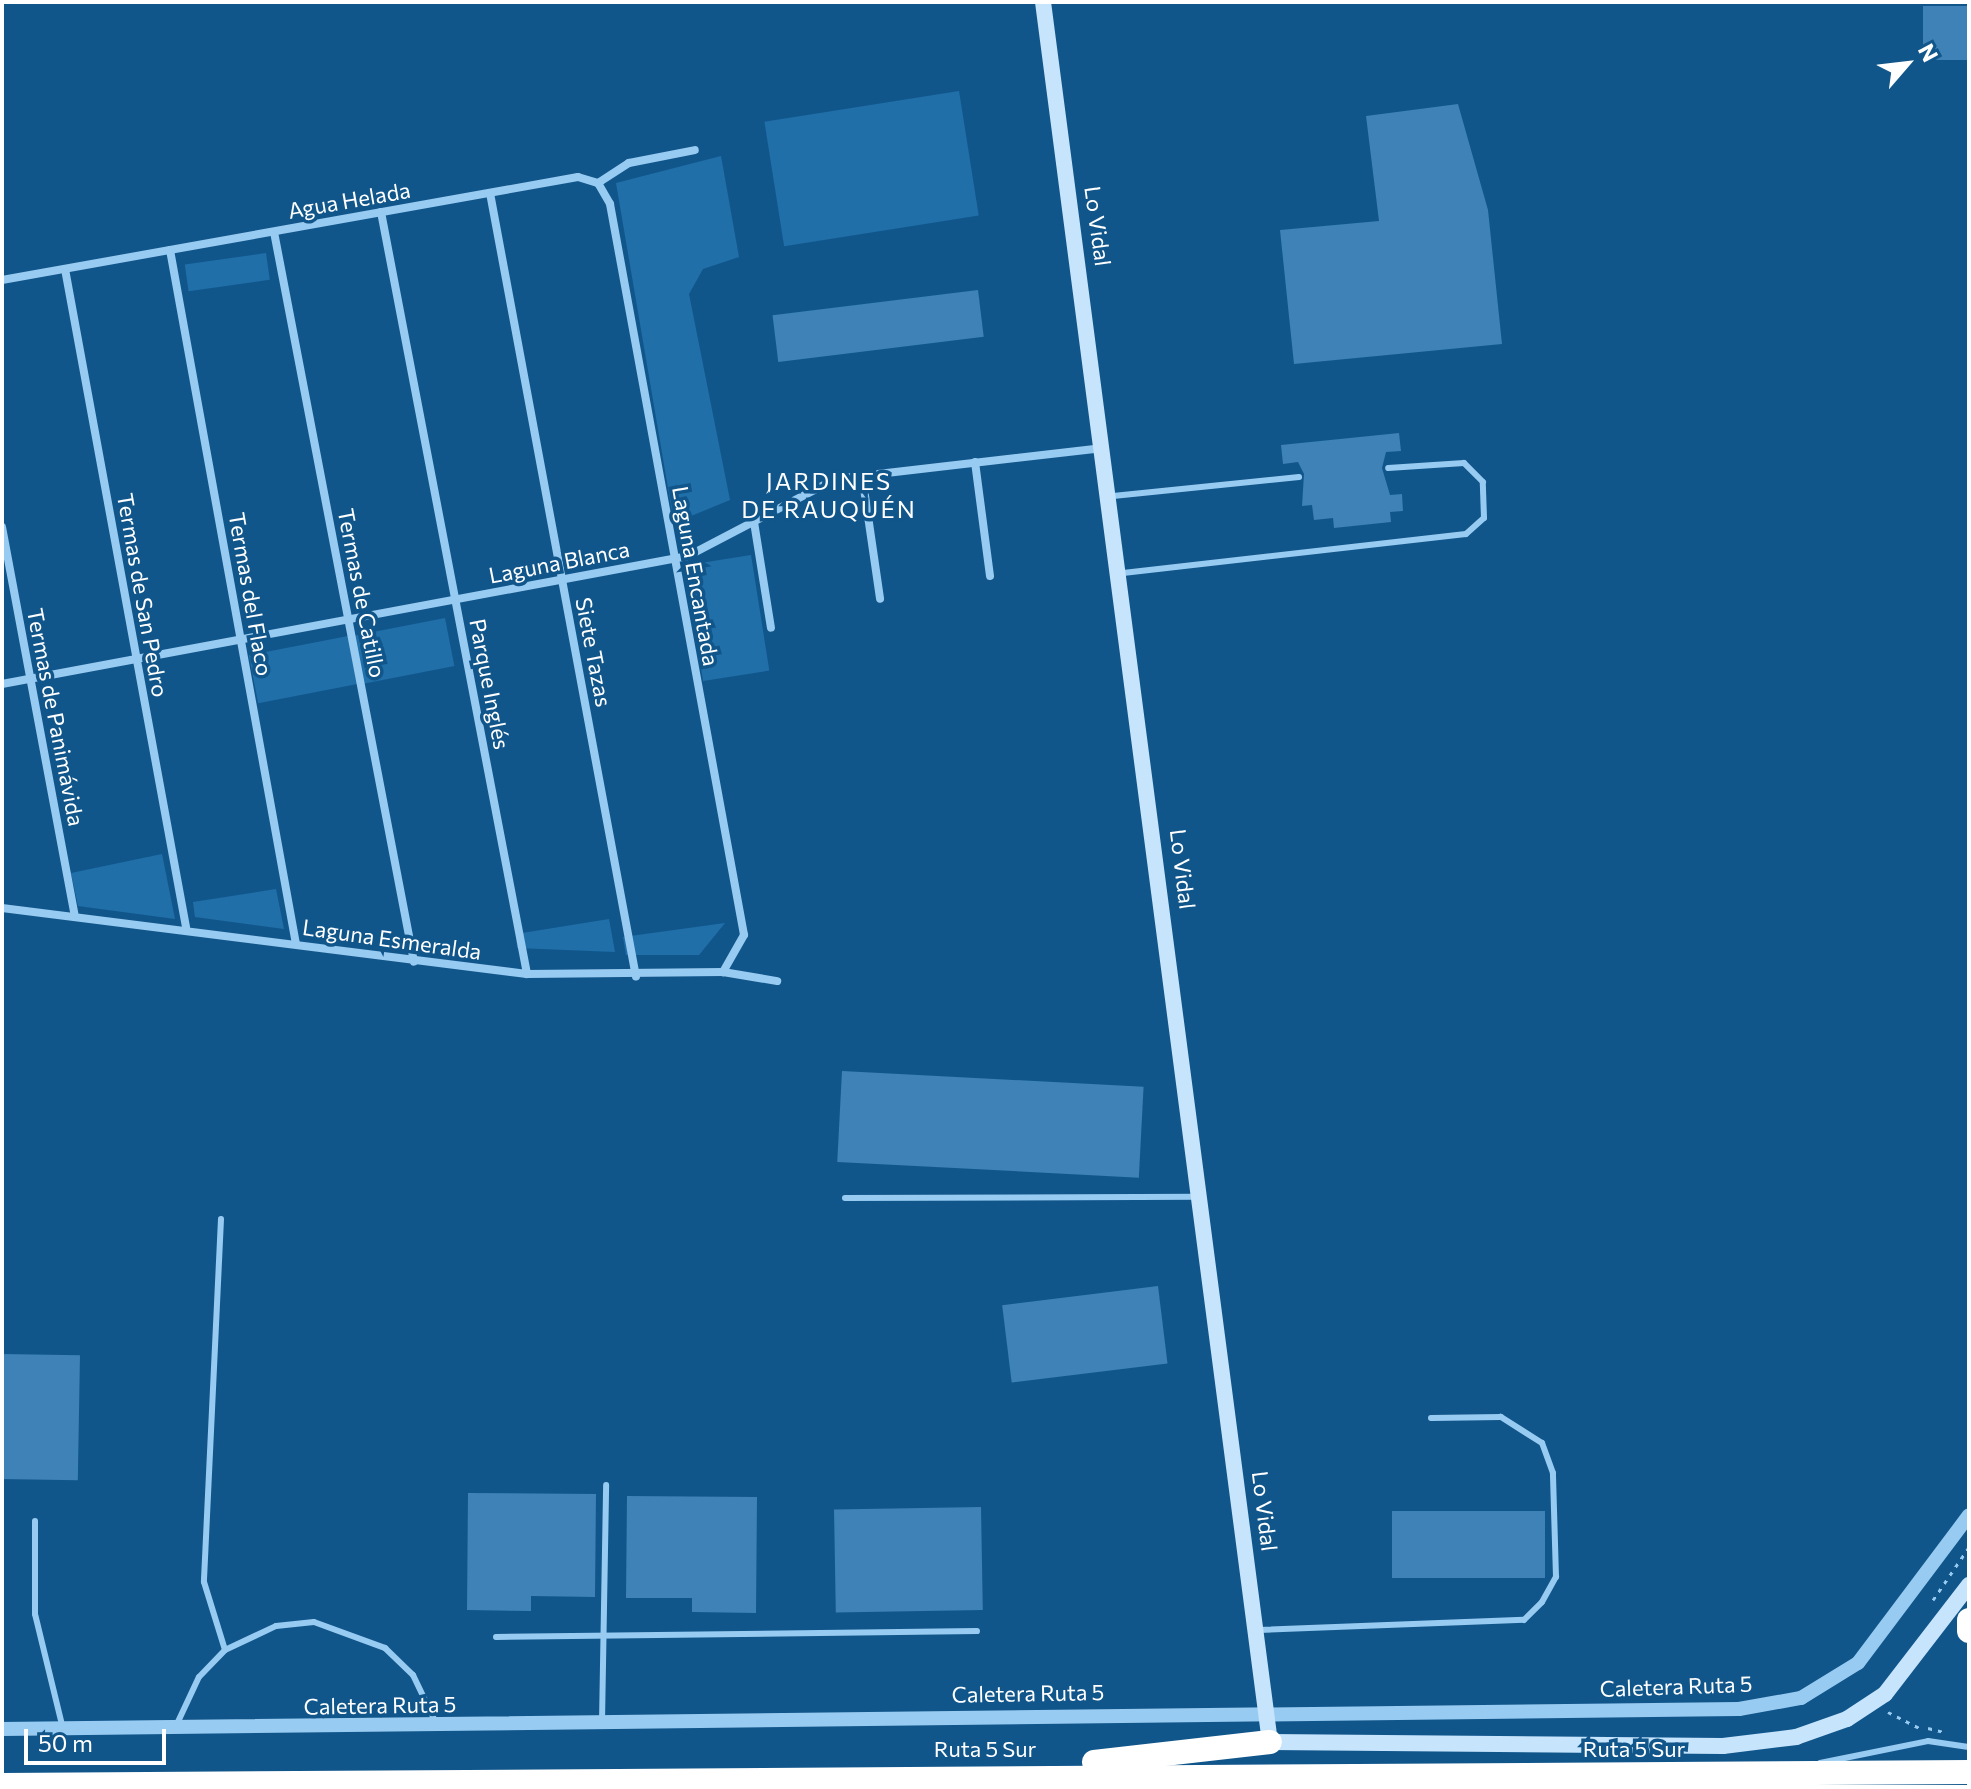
<!DOCTYPE html>
<meta charset="utf-8">
<style>
body{margin:0}
#map{position:relative;width:1971px;height:1789px;overflow:hidden;background:#11568b;font-family:Commissioner,sans-serif}
div>[style]{position:absolute}
.green>*{inset:0;background:#206fa9;transform-origin:0 0}
.building>*{inset:0;background:#3e82b7;transform-origin:0 0}
.path>*{height:3px;margin-top:-1.5px;transform-origin:0;background:repeating-linear-gradient(90deg,#98cbf1 0 4px,transparent 0 10px)}
.service>*{height:6px;margin:-3px;padding:0 3px;transform-origin:3px;border-radius:3px;background:#98cbf1}
.minor>*{height:8px;margin:-4px;padding:0 4px;transform-origin:4px;border-radius:4px;background:#98cbf1}
.tertiary>*{height:14px;margin:-7px;padding:0 7px;transform-origin:7px;border-radius:7px;background:#98cbf1}
.secondary>*{height:16px;margin:-8px;padding:0 8px;transform-origin:8px;border-radius:8px;background:#c6e4fc}
.motorway>*{height:24px;margin:-12px;padding:0 12px;transform-origin:12px;border-radius:12px;background:#fff}
span{translate:-50% -50%;white-space:nowrap;text-align:center;line-height:1.15;-webkit-text-stroke:7px #11568b;paint-order:stroke}
.street-label{font-size:22px;color:#fff}
.neighbourhood-label{font-size:24px;color:#fff;letter-spacing:2px}
.frame{position:absolute;inset:0;border:4px solid #fff;pointer-events:none}
.north{position:absolute;left:1867px;top:24px;width:80px;height:80px;-webkit-text-stroke:6px #11568b;paint-order:stroke;rotate:62deg;font-size:22px;font-weight:700;line-height:32px;text-align:center;color:#fff}
.north::after{content:'';display:block;margin:auto;width:28px;height:36px;background:#fff;clip-path:polygon(50% 0,100% 100%,50% 72%,0 100%)}
.scale{position:absolute;left:24px;top:1729px;width:142px;height:36px;box-sizing:border-box;border:4px solid #fff;border-top:0;padding-left:10px;font-size:24px;line-height:28px;white-space:nowrap;color:#fff;-webkit-text-stroke:6px #11568b;paint-order:stroke}
</style>
<div id="map">
<div class="green">
<div style="left:959px;top:91px;width:126px;height:197px;rotate:81deg"></div>
<div style="clip-path:polygon(721px 156px,739px 257px,703px 269px,689px 294px,730px 500px,674px 523px,616px 183px)"></div>
<div style="left:266px;top:253px;width:27px;height:82px;rotate:82deg"></div>
<div style="left:751px;top:555px;width:117px;height:67px;rotate:81deg"></div>
<div style="left:445px;top:618px;width:49px;height:94px;rotate:79deg"></div>
<div style="left:348px;top:636px;width:49px;height:101px;rotate:79deg"></div>
<div style="clip-path:polygon(162px 854px,175px 919px,78px 906px,71px 873px)"></div>
<div style="clip-path:polygon(276px 889px,284px 929px,195px 917px,193px 902px)"></div>
<div style="clip-path:polygon(609px 919px,615px 952px,517px 948px,516px 934px)"></div>
<div style="clip-path:polygon(725px 923px,699px 955px,626px 955px,623px 937px)"></div>
</div>
<div class="building">
<div style="left:1969px;top:6px;width:54px;height:46px;rotate:90deg"></div>
<div style="clip-path:polygon(1458px 104px,1488px 210px,1502px 344px,1294px 364px,1280px 230px,1379px 221px,1366px 116px)"></div>
<div style="left:978px;top:290px;width:47px;height:207px;rotate:83deg"></div>
<div style="clip-path:polygon(1399px 433px,1401px 451px,1386px 452px,1382px 468px,1390px 495px,1402px 494px,1403px 511px,1390px 512px,1391px 522px,1334px 528px,1333px 518px,1314px 520px,1312px 505px,1302px 506px,1304px 474px,1298px 462px,1283px 464px,1281px 445px)"></div>
<div style="left:842px;top:1071px;width:302px;height:91px;rotate:3deg"></div>
<div style="left:1158px;top:1286px;width:78px;height:157px;rotate:83deg"></div>
<div style="left:2px;top:1354px;width:78px;height:125px;rotate:1deg"></div>
<div style="clip-path:polygon(468px 1493px,596px 1494px,595px 1597px,531px 1596px,531px 1611px,467px 1610px)"></div>
<div style="clip-path:polygon(627px 1496px,757px 1497px,756px 1613px,692px 1612px,692px 1598px,626px 1598px)"></div>
<div style="left:981px;top:1507px;width:103px;height:147px;rotate:89deg"></div>
<div style="left:1392px;top:1511px;width:153px;height:67px"></div>
</div>
<div class="path">
<div style="left:1933px;top:1600px;width:64px;rotate:-55.8deg"></div>
<div style="left:1888px;top:1712px;width:36px;rotate:27deg"></div>
<div style="left:1928px;top:1728px;width:16px;rotate:14deg"></div>
</div>
<div class="service">
<div style="left:1113px;top:496px;width:187px;rotate:-5.8deg"></div>
<div style="left:1123px;top:573px;width:345px;rotate:-6.5deg"></div>
<div style="left:1466px;top:534px;width:24px;rotate:-42deg"></div>
<div style="left:1484px;top:518px;width:36px;rotate:-92deg"></div>
<div style="left:1483px;top:482px;width:27px;rotate:-135deg"></div>
<div style="left:1464px;top:463px;width:76px;rotate:176.2deg"></div>
<div style="left:845px;top:1198px;width:353px;rotate:-0.2deg"></div>
<div style="left:221px;top:1219px;width:363px;rotate:92.7deg"></div>
<div style="left:204px;top:1582px;width:71px;rotate:72.8deg"></div>
<div style="left:35px;top:1521px;width:93px;rotate:90deg"></div>
<div style="left:35px;top:1614px;width:118px;rotate:76.3deg"></div>
<div style="left:1259px;top:1630px;width:265px;rotate:-2.2deg"></div>
<div style="left:1524px;top:1620px;width:25px;rotate:-45deg"></div>
<div style="left:1542px;top:1602px;width:29px;rotate:-61deg"></div>
<div style="left:1556px;top:1577px;width:104px;rotate:-91.7deg"></div>
<div style="left:1553px;top:1473px;width:32px;rotate:-110deg"></div>
<div style="left:1542px;top:1443px;width:49px;rotate:-147.6deg"></div>
<div style="left:1501px;top:1417px;width:70px;rotate:179.2deg"></div>
<div style="left:496px;top:1637px;width:481px;rotate:-0.7deg"></div>
<div style="left:602px;top:1722px;width:237px;rotate:-89deg"></div>
<div style="left:176px;top:1726px;width:54px;rotate:-64.9deg"></div>
<div style="left:199px;top:1677px;width:37px;rotate:-46deg"></div>
<div style="left:225px;top:1650px;width:56px;rotate:-25.2deg"></div>
<div style="left:276px;top:1626px;width:38px;rotate:-6deg"></div>
<div style="left:314px;top:1622px;width:76px;rotate:20.1deg"></div>
<div style="left:385px;top:1648px;width:39px;rotate:44deg"></div>
<div style="left:413px;top:1675px;width:53px;rotate:64.4deg"></div>
<div style="left:1820px;top:1763px;width:110px;rotate:-11.5deg"></div>
<div style="left:1928px;top:1741px;width:41px;rotate:8.3deg"></div>
</div>
<div class="minor">
<div style="left:598px;top:183px;width:37px;rotate:-33deg"></div>
<div style="left:629px;top:163px;width:67px;rotate:-11.1deg"></div>
<div style="left:490px;top:193px;width:797px;rotate:79.45deg"></div>
<div style="left:381px;top:212px;width:776px;rotate:79.15deg"></div>
<div style="left:274px;top:232px;width:743px;rotate:79.14deg"></div>
<div style="left:170px;top:250px;width:705px;rotate:79.71deg"></div>
<div style="left:65px;top:269px;width:669px;rotate:79.58deg"></div>
<div style="left:2px;top:280px;width:585px;rotate:-10.14deg"></div>
<div style="left:578px;top:177px;width:21px;rotate:17deg"></div>
<div style="left:598px;top:183px;width:24px;rotate:60deg"></div>
<div style="left:610px;top:204px;width:743px;rotate:79.61deg"></div>
<div style="left:744px;top:935px;width:43px;rotate:119.6deg"></div>
<div style="left:975px;top:462px;width:115px;rotate:82.5deg"></div>
<div style="left:862px;top:475px;width:125px;rotate:81.7deg"></div>
<div style="left:754px;top:522px;width:107px;rotate:80.9deg"></div>
<div style="left:2px;top:527px;width:393px;rotate:79.4deg"></div>
<div style="left:2px;top:684px;width:698px;rotate:-10.57deg"></div>
<div style="left:688px;top:556px;width:166px;rotate:-27.6deg"></div>
<div style="left:835px;top:479px;width:270px;rotate:-6.6deg"></div>
<div style="left:2px;top:908px;width:529px;rotate:7.17deg"></div>
<div style="left:527px;top:974px;width:196px;rotate:-0.6deg"></div>
<div style="left:723px;top:972px;width:55px;rotate:9.5deg"></div>
</div>
<div class="tertiary">
<div style="left:2px;top:1729px;width:1737px;rotate:-0.66deg"></div>
<div style="left:1739px;top:1709px;width:63px;rotate:-10.1deg"></div>
<div style="left:1801px;top:1698px;width:67px;rotate:-31.6deg"></div>
<div style="left:1858px;top:1663px;width:185px;rotate:-53.1deg"></div>
</div>
<div class="secondary">
<div style="left:1043px;top:2px;width:1755px;rotate:82.57deg"></div>
<div style="left:1270px;top:1742px;width:453px;rotate:0.5deg"></div>
<div style="left:1723px;top:1746px;width:74px;rotate:-7deg"></div>
<div style="left:1796px;top:1737px;width:54px;rotate:-19.4deg"></div>
<div style="left:1847px;top:1719px;width:45px;rotate:-33.3deg"></div>
<div style="left:1885px;top:1694px;width:138px;rotate:-52.4deg"></div>
</div>
<div class="motorway">
<div style="left:1969px;top:1620px;width:11px;rotate:90deg"></div>
<div style="left:1094px;top:1762px;width:177px;rotate:-6.5deg"></div>
<div style="left:2px;top:1785px;width:1967px;rotate:-0.38deg"></div>
</div>
<div class="street-label">
<span style="left:349px;top:200px;rotate:-10deg">Agua Helada</span>
<span style="left:1098px;top:226px;rotate:82deg">Lo Vidal</span>
<span style="left:559px;top:562px;rotate:-11deg">Laguna Blanca</span>
<span style="left:696px;top:576px;rotate:80deg">Laguna Encantada</span>
<span style="left:362px;top:593px;rotate:79deg">Termas de Catillo</span>
<span style="left:251px;top:594px;rotate:80deg">Termas del Flaco</span>
<span style="left:143px;top:595px;rotate:80deg">Termas de San Pedro</span>
<span style="left:594px;top:652px;rotate:79deg">Siete Tazas</span>
<span style="left:490px;top:684px;rotate:79deg">Parque Inglés</span>
<span style="left:56px;top:717px;rotate:79deg">Termas de Panimávida</span>
<span style="left:1183px;top:869px;rotate:83deg">Lo Vidal</span>
<span style="left:392px;top:939px;rotate:8deg">Laguna Esmeralda</span>
<span style="left:1265px;top:1511px;rotate:83deg">Lo Vidal</span>
<span style="left:1676px;top:1686px;rotate:-2deg">Caletera Ruta 5</span>
<span style="left:1028px;top:1693px;rotate:-1deg">Caletera Ruta 5</span>
<span style="left:380px;top:1705px;rotate:-1deg">Caletera Ruta 5</span>
<span style="left:985px;top:1749px">Ruta 5 Sur</span>
<span style="left:1634px;top:1749px">Ruta 5 Sur</span>
</div>
<div class="neighbourhood-label">
<span style="left:829px;top:495px">JARDINES<br>DE RAUQUÉN</span>
</div>
<div class="frame"></div>
<div class="north">N</div>
<div class="scale">50 m</div>
</div>
